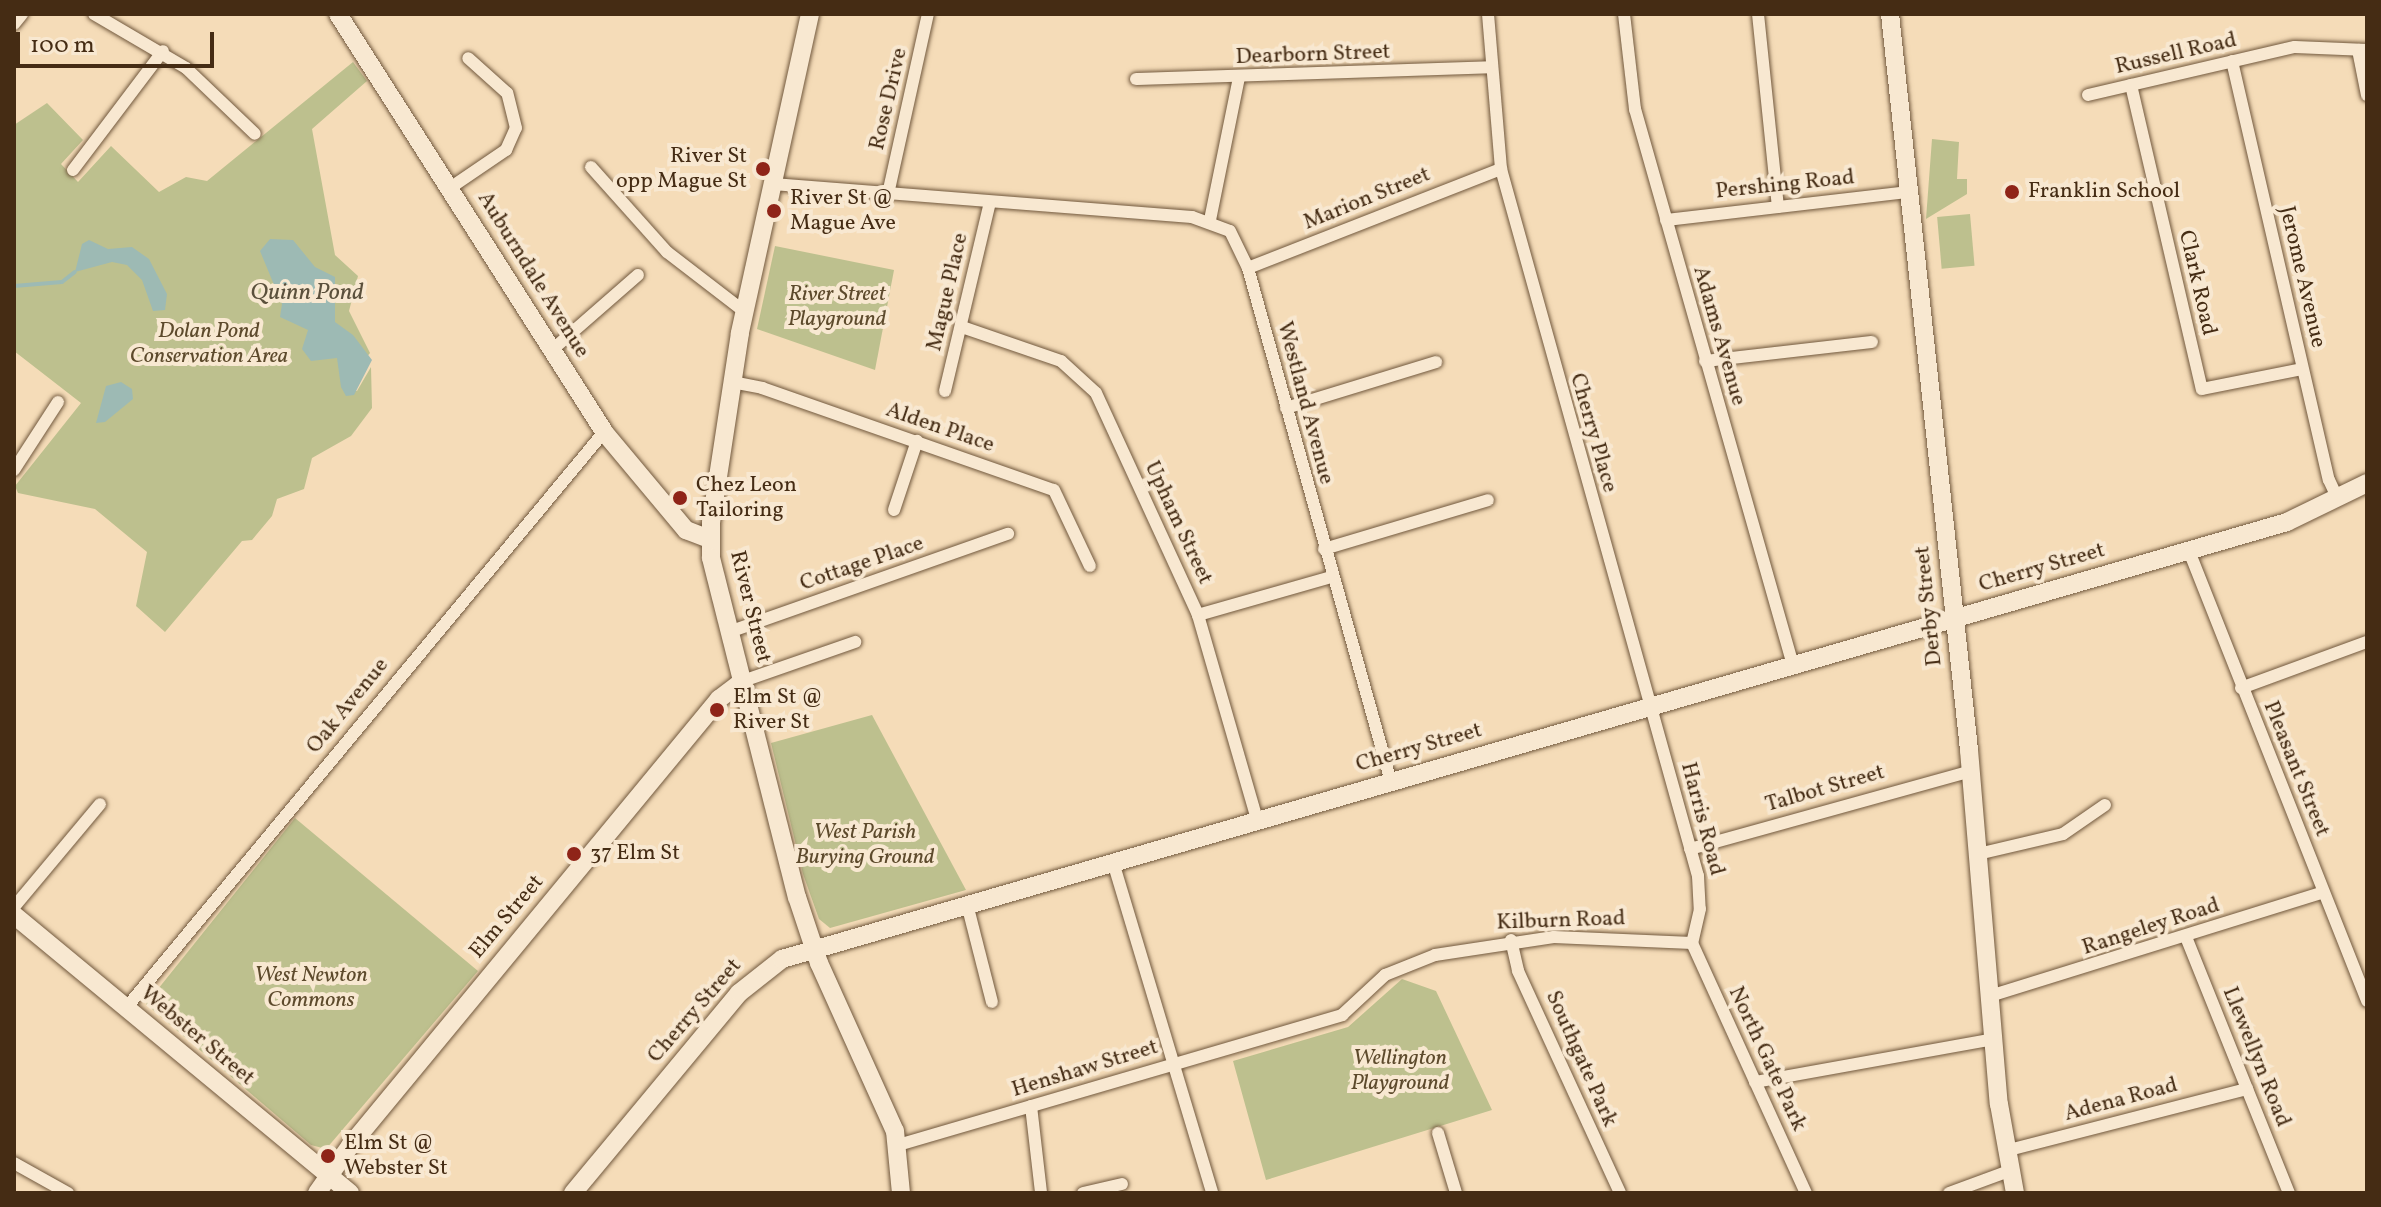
<!DOCTYPE html>
<style>
body{margin:0}
#map{position:relative;width:2381px;height:1207px;overflow:hidden;background:#f5dcb8;font-family:Vollkorn,serif}
div>[style]{position:absolute}
.green>*{inset:0;background:#bdc08e;transform-origin:0 0}
.water>*{inset:0;background:#9dbab4}
.stream>*{height:4px;margin:-2px;padding:0 2px;transform-origin:2px;border-radius:2px;background:#9dbab4}
.roads{filter:drop-shadow(0 0 2px #71583d) drop-shadow(0 0 2px #71583d)}
.street>*{height:12px;margin:-6px;padding:0 6px;transform-origin:6px;border-radius:6px;background:#f8e8d1}
.secondary>*{height:18px;margin:-9px;padding:0 9px;transform-origin:9px;border-radius:9px;background:#f8e8d1}
.dots>*{width:22px;height:22px;translate:-50% -50%;box-sizing:border-box;border:4px solid #f8e8d1;border-radius:50%}
span{translate:-50% -50%;white-space:nowrap;text-align:center;line-height:1.15;-webkit-text-stroke:8px #f8e8d1;paint-order:stroke}
.street-label{font-size:22px;color:#452c14}
.poi-label{font-size:22px;color:#452c14}
.right{translate:-100% -50%;text-align:right}
.left{translate:0 -50%;text-align:left}
.park-label{font-size:22px;color:#5d4a2c;font-style:italic}
.water-label{font-size:24px;color:#5b503c;font-style:italic}
.frame{position:absolute;inset:0;border:16px solid #452c14;pointer-events:none}
.scale{position:absolute;left:16px;top:32px;width:198px;height:36px;box-sizing:border-box;border:4px solid #452c14;border-top:0;padding-left:10px;font-size:24px;line-height:28px;white-space:nowrap;color:#452c14;-webkit-text-stroke:6px #f8e8d1;paint-order:stroke}
</style>
<div id="map">
<div class="green">
<div style="clip-path:polygon(353px 62px,367px 81px,312px 129px,335px 255px,358px 276px,349px 311px,370px 353px,342px 387px,357px 391px,371px 367px,372px 408px,351px 436px,312px 458px,304px 489px,277px 499px,272px 516px,252px 540px,242px 541px,165px 632px,136px 606px,147px 552px,95px 509px,18px 493px,15px 486px,81px 403px,14px 351px,14px 125px,47px 103px,83px 140px,61px 164px,78px 182px,111px 146px,159px 192px,186px 177px,207px 181px)"></div>
<div style="clip-path:polygon(1932px 139px,1959px 142px,1957px 179px,1967px 179px,1967px 194px,1926px 219px)"></div>
<div style="left:1970px;top:214px;width:52px;height:33px;rotate:85deg"></div>
<div style="clip-path:polygon(775px 246px,894px 270px,875px 370px,757px 329px)"></div>
<div style="clip-path:polygon(872px 715px,966px 890px,830px 928px,819px 919px,803px 874px,771px 743px)"></div>
<div style="clip-path:polygon(295px 818px,478px 971px,326px 1149px,311px 1145px,146px 1004px)"></div>
<div style="clip-path:polygon(1402px 979px,1436px 991px,1492px 1110px,1266px 1180px,1233px 1061px,1348px 1027px)"></div>
</div>
<div class="water">
<div style="clip-path:polygon(270px 239px,293px 240px,315px 267px,335px 277px,335px 322px,353px 335px,372px 360px,354px 395px,346px 396px,341px 387px,337px 358px,311px 361px,302px 349px,308px 330px,280px 317px,282px 304px,260px 251px)"></div>
<div style="clip-path:polygon(89px 240px,108px 249px,132px 247px,149px 259px,167px 294px,165px 310px,153px 311px,142px 280px,127px 265px,112px 262px,75px 272px,82px 244px)"></div>
<div style="clip-path:polygon(121px 382px,132px 389px,133px 399px,105px 422px,96px 423px,106px 386px)"></div>
</div>
<div class="stream">
<div style="left:14px;top:286px;width:48px;rotate:-4.8deg"></div>
<div style="left:62px;top:282px;width:16px;rotate:-38deg"></div>
</div>
<div class="roads">
<div class="street">
<div style="left:94px;top:14px;width:107px;rotate:30.4deg"></div>
<div style="left:186px;top:68px;width:95px;rotate:43.7deg"></div>
<div style="left:1488px;top:14px;width:156px;rotate:85.2deg"></div>
<div style="left:1501px;top:169px;width:734px;rotate:74.43deg"></div>
<div style="left:1698px;top:876px;width:33px;rotate:87deg"></div>
<div style="left:1700px;top:909px;width:35px;rotate:103deg"></div>
<div style="left:1624px;top:14px;width:96px;rotate:83.4deg"></div>
<div style="left:1635px;top:109px;width:578px;rotate:74.14deg"></div>
<div style="left:1758px;top:14px;width:194px;rotate:84.1deg"></div>
<div style="left:14px;top:24px;width:13px;rotate:-51deg"></div>
<div style="left:2358px;top:50px;width:46px;rotate:78.7deg"></div>
<div style="left:2232px;top:61px;width:430px;rotate:77deg"></div>
<div style="left:2329px;top:480px;width:21px;rotate:65deg"></div>
<div style="left:1136px;top:79px;width:356px;rotate:-1.9deg"></div>
<div style="left:2131px;top:85px;width:312px;rotate:76.9deg"></div>
<div style="left:2202px;top:389px;width:102px;rotate:-11.3deg"></div>
<div style="left:2088px;top:95px;width:212px;rotate:-13.1deg"></div>
<div style="left:2295px;top:47px;width:72px;rotate:2.4deg"></div>
<div style="left:591px;top:167px;width:114px;rotate:48.2deg"></div>
<div style="left:667px;top:252px;width:98px;rotate:37.6deg"></div>
<div style="left:73px;top:170px;width:149px;rotate:-52.9deg"></div>
<div style="left:773px;top:184px;width:420px;rotate:4.5deg"></div>
<div style="left:1192px;top:217px;width:40px;rotate:20.2deg"></div>
<div style="left:1230px;top:231px;width:41px;rotate:64.1deg"></div>
<div style="left:1248px;top:268px;width:534px;rotate:74.45deg"></div>
<div style="left:450px;top:188px;width:68px;rotate:-34.2deg"></div>
<div style="left:506px;top:150px;width:24px;rotate:-66deg"></div>
<div style="left:516px;top:128px;width:36px;rotate:-104deg"></div>
<div style="left:507px;top:93px;width:52px;rotate:-138.1deg"></div>
<div style="left:888px;top:194px;width:184px;rotate:-77.5deg"></div>
<div style="left:1210px;top:220px;width:145px;rotate:-78.5deg"></div>
<div style="left:1666px;top:220px;width:245px;rotate:-6.6deg"></div>
<div style="left:1248px;top:268px;width:272px;rotate:-21.4deg"></div>
<div style="left:962px;top:327px;width:105px;rotate:19deg"></div>
<div style="left:1061px;top:361px;width:47px;rotate:42.4deg"></div>
<div style="left:1096px;top:393px;width:244px;rotate:65.3deg"></div>
<div style="left:1198px;top:615px;width:213px;rotate:73.9deg"></div>
<div style="left:552px;top:350px;width:114px;rotate:-41.1deg"></div>
<div style="left:1705px;top:361px;width:168px;rotate:-6.5deg"></div>
<div style="left:732px;top:382px;width:31px;rotate:11deg"></div>
<div style="left:762px;top:388px;width:309px;rotate:19.3deg"></div>
<div style="left:1054px;top:490px;width:84px;rotate:64.7deg"></div>
<div style="left:945px;top:391px;width:194px;rotate:-76.6deg"></div>
<div style="left:1286px;top:408px;width:157px;rotate:-17deg"></div>
<div style="left:14px;top:470px;width:81px;rotate:-57.1deg"></div>
<div style="left:894px;top:510px;width:73px;rotate:-71.6deg"></div>
<div style="left:1324px;top:549px;width:171px;rotate:-16.6deg"></div>
<div style="left:2189px;top:551px;width:484px;rotate:68.4deg"></div>
<div style="left:1198px;top:615px;width:138px;rotate:-15.9deg"></div>
<div style="left:729px;top:632px;width:296px;rotate:-19.4deg"></div>
<div style="left:743px;top:681px;width:119px;rotate:-19.2deg"></div>
<div style="left:2241px;top:688px;width:134px;rotate:-20.1deg"></div>
<div style="left:1690px;top:849px;width:292px;rotate:-15.5deg"></div>
<div style="left:1978px;top:854px;width:87px;rotate:-13.2deg"></div>
<div style="left:2063px;top:834px;width:51px;rotate:-34.6deg"></div>
<div style="left:1113px;top:862px;width:345px;rotate:73.3deg"></div>
<div style="left:967px;top:904px;width:101px;rotate:75.7deg"></div>
<div style="left:14px;top:907px;width:134px;rotate:-50.1deg"></div>
<div style="left:2186px;top:937px;width:276px;rotate:68.1deg"></div>
<div style="left:1511px;top:940px;width:32px;rotate:77deg"></div>
<div style="left:1518px;top:971px;width:244px;rotate:65.3deg"></div>
<div style="left:1692px;top:943px;width:275px;rotate:65.5deg"></div>
<div style="left:1990px;top:996px;width:349px;rotate:-17.3deg"></div>
<div style="left:126px;top:1008px;width:749px;rotate:-50.31deg"></div>
<div style="left:1755px;top:1082px;width:242px;rotate:-10.2deg"></div>
<div style="left:1031px;top:1106px;width:88px;rotate:83.4deg"></div>
<div style="left:1438px;top:1133px;width:63px;rotate:73.3deg"></div>
<div style="left:898px;top:1145px;width:463px;rotate:-16.3deg"></div>
<div style="left:1342px;top:1015px;width:59px;rotate:-42.9deg"></div>
<div style="left:1385px;top:975px;width:54px;rotate:-21.8deg"></div>
<div style="left:1435px;top:955px;width:120px;rotate:-8.6deg"></div>
<div style="left:1554px;top:937px;width:138px;rotate:2.5deg"></div>
<div style="left:2005px;top:1151px;width:250px;rotate:-14.4deg"></div>
<div style="left:14px;top:1163px;width:62px;rotate:29.1deg"></div>
<div style="left:1083px;top:1193px;width:40px;rotate:-13deg"></div>
<div style="left:1949px;top:1193px;width:64px;rotate:-20.1deg"></div>
</div>
<div class="secondary">
<div style="left:338px;top:14px;width:495px;rotate:57.5deg"></div>
<div style="left:604px;top:432px;width:128px;rotate:50.1deg"></div>
<div style="left:686px;top:530px;width:26px;rotate:21deg"></div>
<div style="left:810px;top:14px;width:327px;rotate:102.4deg"></div>
<div style="left:740px;top:333px;width:192px;rotate:98.7deg"></div>
<div style="left:711px;top:523px;width:35px;rotate:90deg"></div>
<div style="left:711px;top:558px;width:350px;rotate:75.8deg"></div>
<div style="left:797px;top:897px;width:70px;rotate:71.6deg"></div>
<div style="left:819px;top:963px;width:184px;rotate:65.7deg"></div>
<div style="left:895px;top:1131px;width:62px;rotate:84.5deg"></div>
<div style="left:1890px;top:14px;width:740px;rotate:83.87deg"></div>
<div style="left:1969px;top:750px;width:355px;rotate:85.2deg"></div>
<div style="left:1999px;top:1104px;width:90px;rotate:79.8deg"></div>
<div style="left:14px;top:915px;width:436px;rotate:39.6deg"></div>
<div style="left:317px;top:1193px;width:57px;rotate:-54.9deg"></div>
<div style="left:350px;top:1146px;width:580px;rotate:-50.46deg"></div>
<div style="left:719px;top:699px;width:30px;rotate:-37deg"></div>
<div style="left:573px;top:1193px;width:260px;rotate:-50.3deg"></div>
<div style="left:739px;top:993px;width:55px;rotate:-38.3deg"></div>
<div style="left:782px;top:959px;width:1567px;rotate:-16.19deg"></div>
<div style="left:2287px;top:522px;width:89px;rotate:-26deg"></div>
</div>
</div>
<div class="dots">
<div style="left:763px;top:169px;background:#8f2418"></div>
<div style="left:2012px;top:192px;background:#8f2418"></div>
<div style="left:774px;top:211px;background:#8f2418"></div>
<div style="left:680px;top:498px;background:#8f2418"></div>
<div style="left:717px;top:710px;background:#8f2418"></div>
<div style="left:574px;top:854px;background:#8f2418"></div>
<div style="left:328px;top:1156px;background:#8f2418"></div>
</div>
<div class="street-label">
<span style="left:2176px;top:54px;rotate:-13deg">Russell Road</span>
<span style="left:1313px;top:55px;rotate:-2deg">Dearborn Street</span>
<span style="left:889px;top:99px;rotate:-77deg">Rose Drive</span>
<span style="left:1785px;top:185px;rotate:-6deg">Pershing Road</span>
<span style="left:1367px;top:199px;rotate:-22deg">Marion Street</span>
<span style="left:533px;top:275px;rotate:58deg">Auburndale Avenue</span>
<span style="left:2302px;top:277px;rotate:77deg">Jerome Avenue</span>
<span style="left:2197px;top:283px;rotate:77deg">Clark Road</span>
<span style="left:948px;top:292px;rotate:-77deg">Mague Place</span>
<span style="left:1719px;top:336px;rotate:74deg">Adams Avenue</span>
<span style="left:1305px;top:403px;rotate:75deg">Westland Avenue</span>
<span style="left:940px;top:428px;rotate:19deg">Alden Place</span>
<span style="left:1593px;top:433px;rotate:74deg">Cherry Place</span>
<span style="left:1178px;top:523px;rotate:65deg">Upham Street</span>
<span style="left:862px;top:564px;rotate:-19deg">Cottage Place</span>
<span style="left:2042px;top:568px;rotate:-16deg">Cherry Street</span>
<span style="left:1929px;top:606px;rotate:-96deg">Derby Street</span>
<span style="left:750px;top:607px;rotate:76deg">River Street</span>
<span style="left:348px;top:706px;rotate:-51deg">Oak Avenue</span>
<span style="left:1419px;top:748px;rotate:-16deg">Cherry Street</span>
<span style="left:2296px;top:769px;rotate:68deg">Pleasant Street</span>
<span style="left:1825px;top:789px;rotate:-16deg">Talbot Street</span>
<span style="left:1702px;top:819px;rotate:75deg">Harris Road</span>
<span style="left:507px;top:917px;rotate:-50deg">Elm Street</span>
<span style="left:1561px;top:921px;rotate:-2deg">Kilburn Road</span>
<span style="left:2151px;top:927px;rotate:-18deg">Rangeley Road</span>
<span style="left:695px;top:1011px;rotate:-49deg">Cherry Street</span>
<span style="left:197px;top:1036px;rotate:40deg">Webster Street</span>
<span style="left:2256px;top:1057px;rotate:68deg">Llewellyn Road</span>
<span style="left:1581px;top:1059px;rotate:66deg">Southgate Park</span>
<span style="left:1767px;top:1059px;rotate:65deg">North Gate Park</span>
<span style="left:1085px;top:1069px;rotate:-17deg">Henshaw Street</span>
<span style="left:2121px;top:1100px;rotate:-15deg">Adena Road</span>
</div>
<div class="poi-label">
<span class="right" style="left:747px;top:169px">River St<br>opp Mague St</span>
<span class="left" style="left:2028px;top:192px">Franklin School</span>
<span class="left" style="left:790px;top:211px">River St @<br>Mague Ave</span>
<span class="left" style="left:696px;top:498px">Chez Leon<br>Tailoring</span>
<span class="left" style="left:733px;top:710px">Elm St @<br>River St</span>
<span class="left" style="left:590px;top:854px">37 Elm St</span>
<span class="left" style="left:344px;top:1156px">Elm St @<br>Webster St</span>
</div>
<div class="park-label">
<span style="left:837px;top:307px">River Street<br>Playground</span>
<span style="left:209px;top:344px">Dolan Pond<br>Conservation Area</span>
<span style="left:865px;top:845px">West Parish<br>Burying Ground</span>
<span style="left:311px;top:988px">West Newton<br>Commons</span>
<span style="left:1400px;top:1071px">Wellington<br>Playground</span>
</div>
<div class="water-label">
<span style="left:307px;top:294px">Quinn Pond</span>
</div>
<div class="frame"></div>
<div class="scale">100 m</div>
</div>
